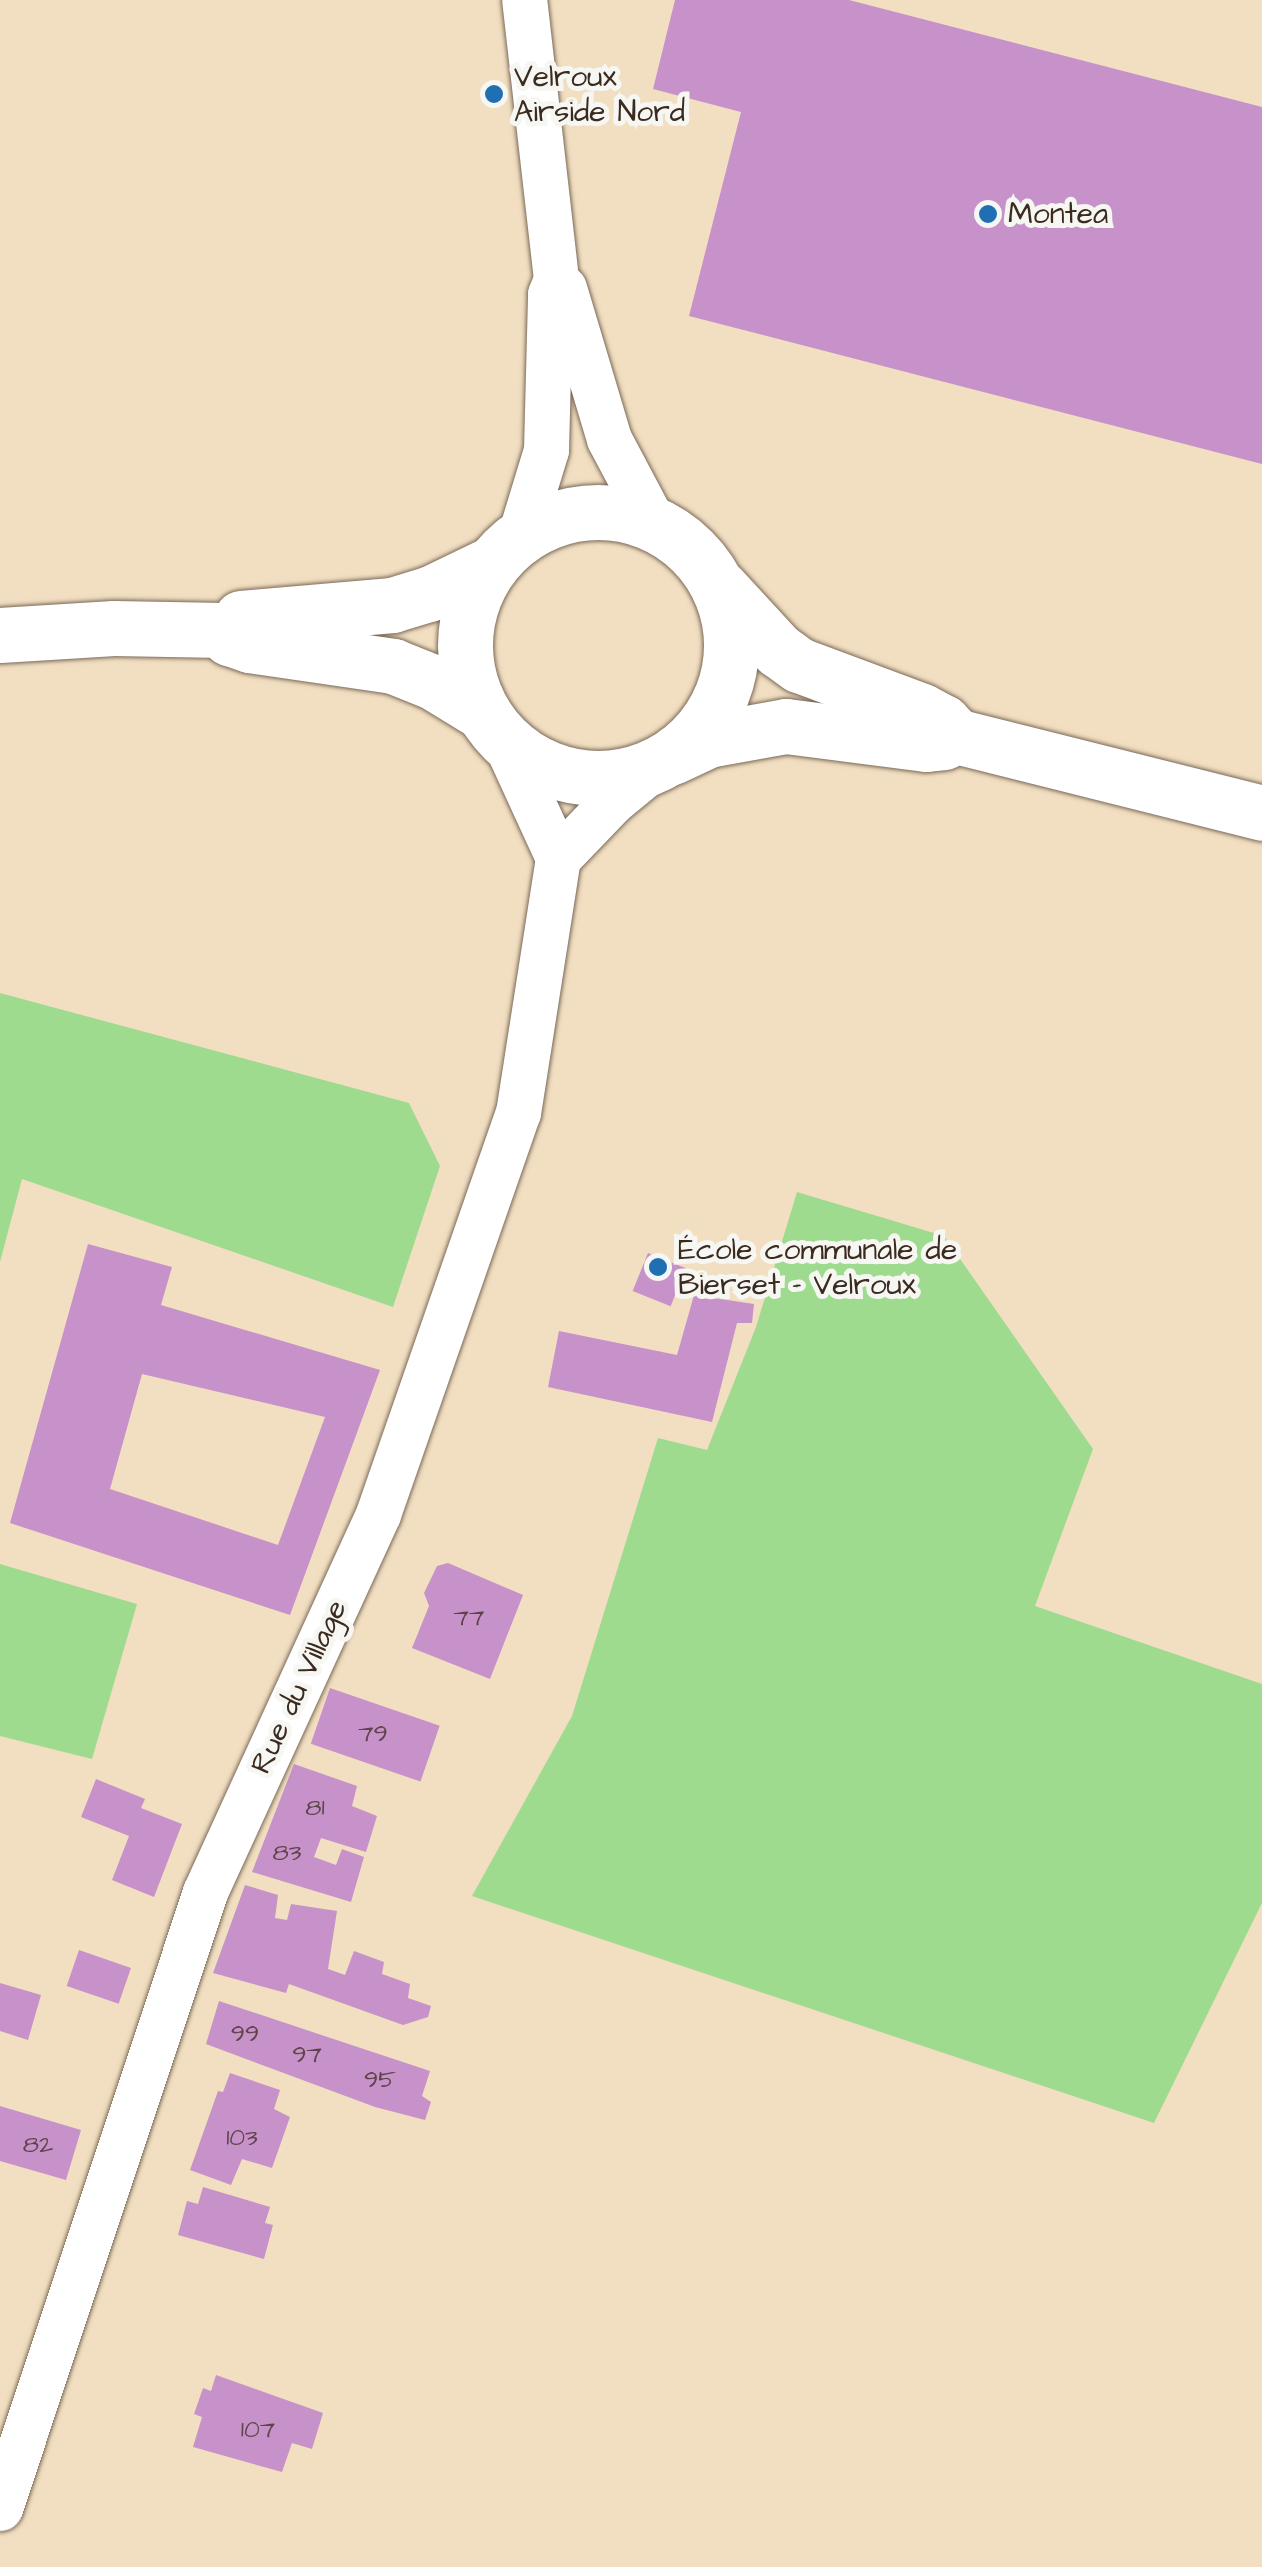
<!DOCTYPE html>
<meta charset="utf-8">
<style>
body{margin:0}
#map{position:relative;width:1262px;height:2567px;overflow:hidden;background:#f2dfc2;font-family:"Architects Daughter",sans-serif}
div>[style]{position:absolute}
.green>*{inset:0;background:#9fdb8f}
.building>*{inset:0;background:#c692c9;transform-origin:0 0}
.roads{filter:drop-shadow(0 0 2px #7b6957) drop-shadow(0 0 2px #7b6957)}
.minor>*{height:45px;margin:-22.5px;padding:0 22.5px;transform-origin:22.5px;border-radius:22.5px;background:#fff}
.tertiary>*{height:55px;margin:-27.5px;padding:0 27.5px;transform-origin:27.5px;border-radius:27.5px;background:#fff}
.tertiary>.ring{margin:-27.5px;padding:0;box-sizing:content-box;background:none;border:55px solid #fff;border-radius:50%}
.dots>*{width:28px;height:28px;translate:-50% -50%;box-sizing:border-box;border:5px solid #f6f6f2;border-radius:50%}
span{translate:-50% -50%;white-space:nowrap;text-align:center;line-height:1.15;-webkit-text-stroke:10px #f6f6f2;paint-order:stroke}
.number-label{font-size:25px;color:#5e4449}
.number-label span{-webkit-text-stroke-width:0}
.poi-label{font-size:30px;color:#3b2a1e}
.left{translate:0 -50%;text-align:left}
.street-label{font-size:30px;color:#3b2a1e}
</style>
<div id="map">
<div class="green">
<div style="clip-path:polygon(0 993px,409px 1103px,440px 1166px,393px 1307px,22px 1179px,0 1262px)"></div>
<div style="clip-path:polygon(797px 1192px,944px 1236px,1093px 1449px,1035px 1606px,1262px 1684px,1262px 1903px,1154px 2123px,472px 1896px,572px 1716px,658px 1438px,707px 1450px,756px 1327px)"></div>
<div style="clip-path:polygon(0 1564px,137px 1604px,92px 1759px,0 1736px)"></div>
</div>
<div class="building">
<div style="clip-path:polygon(675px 0,849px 0,1262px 107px,1262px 464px,689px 316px,741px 112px,653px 89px)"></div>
<div style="clip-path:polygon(evenodd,88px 1244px,172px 1267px,161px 1305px,380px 1370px,290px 1615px,10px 1523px,88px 1244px,142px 1374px,325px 1417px,278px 1545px,110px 1489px,142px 1374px)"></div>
<div style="left:648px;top:1253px;width:41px;height:41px;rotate:22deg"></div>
<div style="clip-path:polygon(694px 1295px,754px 1304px,752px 1323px,737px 1323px,712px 1422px,548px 1387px,559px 1331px,677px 1355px)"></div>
<div style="clip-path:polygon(448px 1563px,523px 1595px,490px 1679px,412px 1648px,429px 1606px,424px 1593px,437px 1566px)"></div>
<div style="left:330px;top:1688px;width:116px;height:59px;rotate:19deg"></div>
<div style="clip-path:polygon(294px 1764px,357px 1786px,352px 1806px,377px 1816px,366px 1852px,321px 1838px,314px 1857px,336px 1865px,342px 1849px,364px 1857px,351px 1902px,252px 1872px)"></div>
<div style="clip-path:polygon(96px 1779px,145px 1799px,141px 1808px,182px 1824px,154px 1897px,112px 1880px,129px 1836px,81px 1817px)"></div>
<div style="clip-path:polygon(245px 1885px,278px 1895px,275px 1918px,287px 1920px,291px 1904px,337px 1911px,328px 1969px,345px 1975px,354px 1951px,384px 1962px,382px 1974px,410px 1984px,408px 1998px,431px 2006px,428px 2017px,403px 2025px,289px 1984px,286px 1993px,213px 1973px)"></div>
<div style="left:79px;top:1950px;width:55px;height:38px;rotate:19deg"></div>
<div style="clip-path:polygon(0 1983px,41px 1995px,28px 2040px,0 2031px)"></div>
<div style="clip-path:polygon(219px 2001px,430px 2071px,422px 2096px,431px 2102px,425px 2120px,375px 2107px,206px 2044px)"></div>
<div style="clip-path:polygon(230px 2073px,280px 2090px,274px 2109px,290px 2117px,272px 2168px,242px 2159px,231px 2185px,190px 2170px,218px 2091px,223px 2092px)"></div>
<div style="clip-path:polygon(0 2106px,81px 2130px,66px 2180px,0 2161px)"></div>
<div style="clip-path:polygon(203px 2187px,270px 2207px,265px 2223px,273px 2225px,264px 2259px,178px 2235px,187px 2201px,198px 2204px)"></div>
<div style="clip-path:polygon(216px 2375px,323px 2413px,312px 2449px,292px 2443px,282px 2472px,193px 2447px,202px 2417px,194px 2414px,203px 2388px,211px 2391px)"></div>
</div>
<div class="roads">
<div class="minor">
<div style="left:564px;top:288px;width:158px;rotate:73.4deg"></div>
<div style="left:609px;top:439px;width:96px;rotate:62.1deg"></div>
<div style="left:520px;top:535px;width:89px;rotate:-73deg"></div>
<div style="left:546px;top:450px;width:156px;rotate:-88.5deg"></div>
<div style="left:550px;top:294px;width:16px;rotate:-68deg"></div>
<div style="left:556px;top:279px;width:281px;rotate:-96.5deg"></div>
<div style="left:558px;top:858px;width:79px;rotate:-46deg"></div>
<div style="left:613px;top:801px;width:57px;rotate:-39.3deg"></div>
<div style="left:0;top:2508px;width:649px;rotate:-71.59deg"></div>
<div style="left:205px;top:1892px;width:416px;rotate:-65.4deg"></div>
<div style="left:378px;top:1514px;width:425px;rotate:-70.8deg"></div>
<div style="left:518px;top:1113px;width:258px;rotate:-81.1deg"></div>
<div style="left:558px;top:858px;width:128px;rotate:-114.6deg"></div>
</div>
<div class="tertiary">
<div class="ring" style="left:465px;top:512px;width:211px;height:211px"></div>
<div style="left:720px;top:587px;width:86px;rotate:47.4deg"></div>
<div style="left:778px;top:650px;width:26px;rotate:36deg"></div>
<div style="left:799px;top:665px;width:131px;rotate:20.5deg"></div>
<div style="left:922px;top:711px;width:24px;rotate:28deg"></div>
<div style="left:943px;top:722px;width:19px;rotate:47deg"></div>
<div style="left:956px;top:736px;width:316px;rotate:14.1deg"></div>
<div style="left:241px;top:618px;width:152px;rotate:-4.9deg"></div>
<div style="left:392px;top:605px;width:39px;rotate:-17deg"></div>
<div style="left:429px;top:594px;width:69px;rotate:-25.8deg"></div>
<div style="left:0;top:635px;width:114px;rotate:-3.5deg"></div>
<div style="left:114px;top:628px;width:109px;rotate:1.1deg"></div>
<div style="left:223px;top:630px;width:10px;rotate:53deg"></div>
<div style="left:229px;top:638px;width:21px;rotate:19deg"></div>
<div style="left:249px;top:645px;width:146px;rotate:8.3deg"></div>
<div style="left:393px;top:666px;width:43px;rotate:21.8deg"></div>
<div style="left:433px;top:682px;width:57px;rotate:31.5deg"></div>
<div style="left:672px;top:757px;width:40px;rotate:-25deg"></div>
<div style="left:708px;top:740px;width:79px;rotate:-10.2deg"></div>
<div style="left:786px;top:726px;width:141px;rotate:7.3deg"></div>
<div style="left:926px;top:744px;width:18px;rotate:-6deg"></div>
</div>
</div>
<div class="dots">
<div style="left:494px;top:94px;background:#1f6fb2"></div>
<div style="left:988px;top:214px;background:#1f6fb2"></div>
<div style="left:658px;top:1267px;background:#1f6fb2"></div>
</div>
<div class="number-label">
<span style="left:469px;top:1618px">77</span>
<span style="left:373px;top:1734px">79</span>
<span style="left:315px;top:1808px">81</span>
<span style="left:287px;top:1853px">83</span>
<span style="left:245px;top:2034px">99</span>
<span style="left:307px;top:2055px">97</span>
<span style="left:380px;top:2080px">95</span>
<span style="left:242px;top:2138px">103</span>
<span style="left:38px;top:2145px">82</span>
<span style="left:258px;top:2430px">107</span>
</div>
<div class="poi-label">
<span class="left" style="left:514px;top:94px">Velroux<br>Airside Nord</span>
<span class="left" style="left:1008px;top:214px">Montea</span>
<span class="left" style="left:678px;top:1267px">École communale de<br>Bierset - Velroux</span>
</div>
<div class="street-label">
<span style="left:299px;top:1687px;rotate:-65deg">Rue du Village</span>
</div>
</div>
